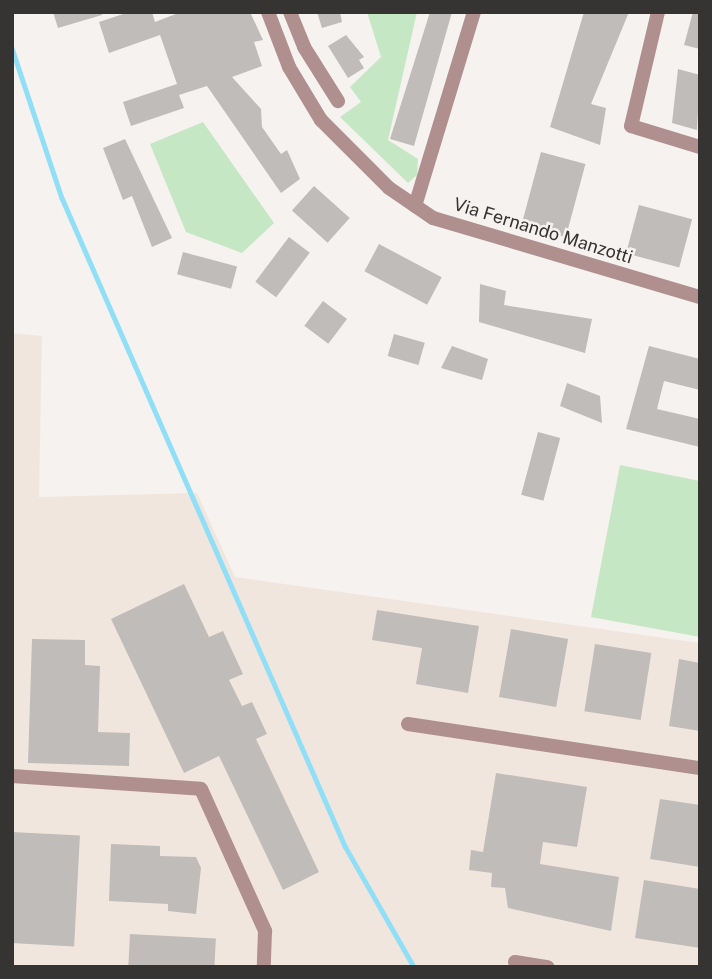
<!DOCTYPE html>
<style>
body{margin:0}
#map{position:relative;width:712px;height:979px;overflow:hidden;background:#f6f2ef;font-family:"Public Sans",sans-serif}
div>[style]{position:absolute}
.built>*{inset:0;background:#f1e6de}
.green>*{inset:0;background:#c6e7c4}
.stream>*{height:4.5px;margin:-2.25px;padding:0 2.25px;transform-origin:2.25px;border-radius:2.25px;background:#90dff6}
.building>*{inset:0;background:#c0bcb9;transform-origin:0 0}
.street>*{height:14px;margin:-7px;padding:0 7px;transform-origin:7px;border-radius:7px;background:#af908f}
span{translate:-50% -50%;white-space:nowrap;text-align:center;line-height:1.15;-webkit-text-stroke:5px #f6f2ef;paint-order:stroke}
.street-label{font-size:18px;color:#353433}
.frame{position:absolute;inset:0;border:14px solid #353433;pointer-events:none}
</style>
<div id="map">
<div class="built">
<div style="clip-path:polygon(12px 333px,42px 336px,39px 497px,197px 493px,235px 577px,700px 643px,700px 967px,12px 967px)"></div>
</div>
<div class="green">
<div style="clip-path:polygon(367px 12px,417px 12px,388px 140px,418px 159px,417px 175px,408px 183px,340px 117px,361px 102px,350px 87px,381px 57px)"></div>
<div style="clip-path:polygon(203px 122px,274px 223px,242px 253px,186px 232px,150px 144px)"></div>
<div style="clip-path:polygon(620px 465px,700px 481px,700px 637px,591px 617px)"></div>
</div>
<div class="stream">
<div style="left:12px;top:48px;width:158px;rotate:71.6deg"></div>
<div style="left:62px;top:198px;width:707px;rotate:66.41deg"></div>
<div style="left:345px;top:846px;width:139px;rotate:60.3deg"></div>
</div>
<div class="building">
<div style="clip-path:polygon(53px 12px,102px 12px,102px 15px,58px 28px)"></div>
<div style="clip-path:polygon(129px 12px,152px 12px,155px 22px,181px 12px,250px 12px,263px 40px,254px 42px,262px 66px,232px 77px,261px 109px,262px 127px,281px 154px,287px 150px,300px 179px,281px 193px,207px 86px,179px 95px,184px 108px,131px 126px,123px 102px,177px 84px,160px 35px,109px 53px,99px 22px)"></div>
<div style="clip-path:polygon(317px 12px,340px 12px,342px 22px,322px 28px)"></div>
<div style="clip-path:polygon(430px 12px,452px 12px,414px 146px,390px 139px)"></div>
<div style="clip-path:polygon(584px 12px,629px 12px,591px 104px,606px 108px,600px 145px,550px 127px)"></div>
<div style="clip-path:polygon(693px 12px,700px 12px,700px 49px,684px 45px)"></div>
<div style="clip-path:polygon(346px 35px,364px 57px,359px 60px,364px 68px,348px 78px,328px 46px)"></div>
<div style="clip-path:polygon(678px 69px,700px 75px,697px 130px,672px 123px)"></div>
<div style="clip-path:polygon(125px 139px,172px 238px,152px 247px,132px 196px,123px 200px,103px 148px)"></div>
<div style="left:541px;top:152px;width:46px;height:76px;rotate:15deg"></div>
<div style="left:314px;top:186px;width:48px;height:33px;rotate:42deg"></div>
<div style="left:639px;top:205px;width:55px;height:50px;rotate:15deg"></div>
<div style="left:289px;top:237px;width:26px;height:56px;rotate:37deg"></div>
<div style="left:379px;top:244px;width:71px;height:31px;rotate:28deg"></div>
<div style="left:183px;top:252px;width:56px;height:23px;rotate:15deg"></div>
<div style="clip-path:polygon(480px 284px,506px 291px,504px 305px,592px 319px,585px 353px,479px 322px)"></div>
<div style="left:323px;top:301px;width:30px;height:31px;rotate:37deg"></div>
<div style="left:394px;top:334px;width:32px;height:23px;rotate:16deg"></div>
<div style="clip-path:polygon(452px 346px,488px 359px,482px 380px,441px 368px)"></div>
<div style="clip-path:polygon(649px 346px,700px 359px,700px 390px,664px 381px,657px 409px,700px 419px,700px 447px,626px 429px)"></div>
<div style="clip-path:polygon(567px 383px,600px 396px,602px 423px,560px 406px)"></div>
<div style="left:538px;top:432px;width:23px;height:65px;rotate:15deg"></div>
<div style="clip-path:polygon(184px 584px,209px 637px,223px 631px,243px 674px,229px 680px,242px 706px,252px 702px,267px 734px,256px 739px,319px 872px,283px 890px,219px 756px,184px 773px,111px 619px)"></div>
<div style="clip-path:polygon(377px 610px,479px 626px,468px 693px,416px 684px,422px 648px,372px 640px)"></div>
<div style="left:511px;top:629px;width:58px;height:69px;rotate:10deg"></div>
<div style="clip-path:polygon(32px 639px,85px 640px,85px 665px,100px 666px,98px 732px,130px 733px,129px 766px,28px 763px)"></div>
<div style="left:595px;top:644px;width:57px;height:68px;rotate:9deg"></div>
<div style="clip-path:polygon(679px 659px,700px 663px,700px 731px,669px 726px)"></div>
<div style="clip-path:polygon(496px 773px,587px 787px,577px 847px,543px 842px,540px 864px,619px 877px,611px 931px,508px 908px,505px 888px,491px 887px,492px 873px,469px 870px,471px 850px,483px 852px)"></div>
<div style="clip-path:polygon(660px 799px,700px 805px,700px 867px,650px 859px)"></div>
<div style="left:12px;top:832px;width:68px;height:111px;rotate:3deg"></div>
<div style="clip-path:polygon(111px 844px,160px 846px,160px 856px,196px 857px,201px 868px,196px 914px,168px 911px,168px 904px,109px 901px)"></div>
<div style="clip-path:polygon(644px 880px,700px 889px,700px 948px,635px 938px)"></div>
<div style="left:130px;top:934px;width:86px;height:33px;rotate:3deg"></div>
</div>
<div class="street">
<div style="left:268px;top:12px;width:59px;rotate:69.1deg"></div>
<div style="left:289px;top:67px;width:62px;rotate:58.9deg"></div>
<div style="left:321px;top:120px;width:96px;rotate:45deg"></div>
<div style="left:389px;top:188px;width:53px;rotate:34.3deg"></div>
<div style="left:433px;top:218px;width:278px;rotate:16.5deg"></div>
<div style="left:290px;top:12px;width:38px;rotate:68deg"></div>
<div style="left:304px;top:47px;width:64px;rotate:57.8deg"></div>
<div style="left:658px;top:12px;width:117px;rotate:103.3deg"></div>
<div style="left:631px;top:126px;width:72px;rotate:16.9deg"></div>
<div style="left:415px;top:206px;width:203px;rotate:-73.1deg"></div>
<div style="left:408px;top:724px;width:295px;rotate:8.6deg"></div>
<div style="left:12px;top:776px;width:189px;rotate:3.9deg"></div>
<div style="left:201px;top:789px;width:156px;rotate:65.7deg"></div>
<div style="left:265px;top:931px;width:36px;rotate:92deg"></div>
<div style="left:515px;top:962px;width:33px;rotate:9deg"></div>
</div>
<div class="street-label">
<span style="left:543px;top:231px;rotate:17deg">Via Fernando Manzotti</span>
</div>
<div class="frame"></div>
</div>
